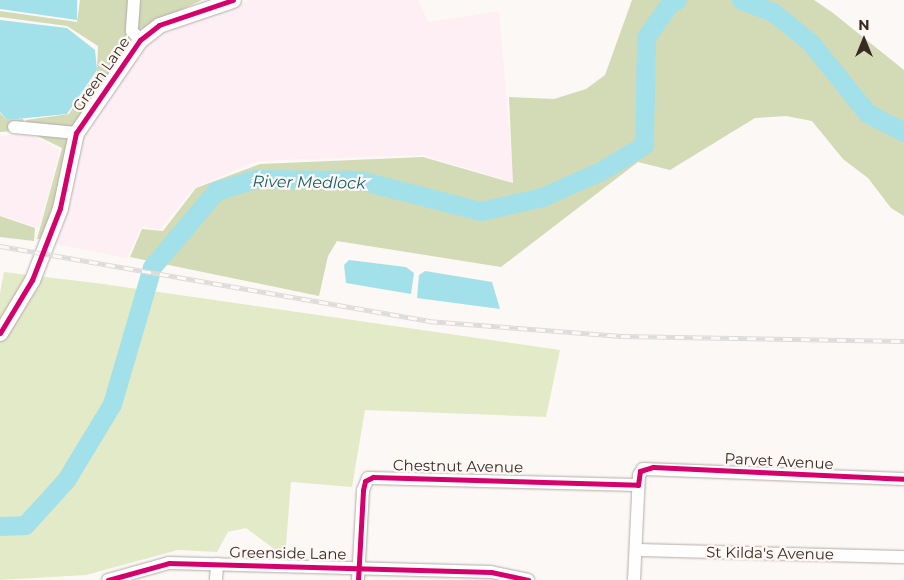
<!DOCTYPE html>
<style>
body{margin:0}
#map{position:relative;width:904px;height:580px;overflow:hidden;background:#fcf8f6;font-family:Montserrat,sans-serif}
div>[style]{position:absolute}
.industrial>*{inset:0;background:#feeff4}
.green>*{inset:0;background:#e3eac7}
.forest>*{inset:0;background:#d3dab6}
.water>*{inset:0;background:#a2e1e9}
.river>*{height:19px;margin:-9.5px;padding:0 9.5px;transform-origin:9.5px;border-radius:9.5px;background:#a2e1e9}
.roads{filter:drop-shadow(0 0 1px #b3aca8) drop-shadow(0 0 1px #b3aca8)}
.minor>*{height:12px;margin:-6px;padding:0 6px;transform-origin:6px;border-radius:6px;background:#fffefe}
.tertiary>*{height:15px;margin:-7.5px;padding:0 7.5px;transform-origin:7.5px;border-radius:7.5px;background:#fffefe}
.rail>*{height:5px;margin-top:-2.5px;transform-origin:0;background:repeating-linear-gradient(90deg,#fef7f4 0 9px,#dddcdb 0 18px);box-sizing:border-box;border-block:1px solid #dddcdb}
.cycleway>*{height:5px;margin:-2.5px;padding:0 2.5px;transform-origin:2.5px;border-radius:2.5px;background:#d6006c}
span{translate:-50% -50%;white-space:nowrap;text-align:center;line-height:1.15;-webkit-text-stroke:4.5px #fef7f4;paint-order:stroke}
.street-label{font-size:15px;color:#362b23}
.water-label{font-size:16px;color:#0e5d67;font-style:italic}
.north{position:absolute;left:839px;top:15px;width:50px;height:50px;-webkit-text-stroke:4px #fef7f4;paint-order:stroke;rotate:0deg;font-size:14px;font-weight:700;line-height:20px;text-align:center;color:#362b23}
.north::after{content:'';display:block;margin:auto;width:18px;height:22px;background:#362b23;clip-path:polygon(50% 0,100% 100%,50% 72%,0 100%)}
</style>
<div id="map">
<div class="industrial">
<div style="clip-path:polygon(251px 0,418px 0,428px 22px,499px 11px,514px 183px,422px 155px,258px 161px,195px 187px,159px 230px,142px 226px,127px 258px,55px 244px,80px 142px,113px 86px,155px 36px)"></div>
<div style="clip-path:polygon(29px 133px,60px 150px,39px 228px,0 215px,0 136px)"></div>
</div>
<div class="green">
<div style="clip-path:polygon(4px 272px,103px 284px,560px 350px,546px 417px,365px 410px,352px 487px,291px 482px,285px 557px,246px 528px,228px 532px,217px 552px,178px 550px,86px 575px,0 580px,0 293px)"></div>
</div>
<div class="forest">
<div style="clip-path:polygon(80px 0,202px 0,141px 29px,68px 153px,44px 239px,37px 239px,62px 148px,29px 132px,26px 120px,69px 114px,97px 71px,98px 46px,67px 26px,0 17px,0 11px,77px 22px)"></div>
<div style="clip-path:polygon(632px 0,814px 0,833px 13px,904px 70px,904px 216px,891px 208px,868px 178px,843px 159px,812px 121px,786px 116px,755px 118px,670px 170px,638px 162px,501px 267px,337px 241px,328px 256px,319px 296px,130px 257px,142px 229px,163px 231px,196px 188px,260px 164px,423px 157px,513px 183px,509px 97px,554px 99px,586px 89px,605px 75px)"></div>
<div style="clip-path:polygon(0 113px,7px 120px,23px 119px,26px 130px,0 132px)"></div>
<div style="clip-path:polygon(0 216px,35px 228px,34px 241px,0 237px)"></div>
</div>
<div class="water">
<div style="clip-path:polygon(0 0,77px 0,77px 20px,0 9px)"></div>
<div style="clip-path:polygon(0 20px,67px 28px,95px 50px,97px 70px,67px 114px,7px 120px,0 112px)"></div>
<div style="clip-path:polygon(349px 260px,406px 267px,414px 273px,411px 294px,346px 283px,344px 265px)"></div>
<div style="clip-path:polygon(425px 271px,492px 282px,500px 309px,417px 298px,419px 275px)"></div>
</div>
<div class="river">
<div style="left:741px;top:0;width:34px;rotate:21deg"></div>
<div style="left:773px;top:12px;width:49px;rotate:39.2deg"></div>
<div style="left:811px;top:43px;width:90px;rotate:51.3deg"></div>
<div style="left:867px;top:113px;width:42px;rotate:27.2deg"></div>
<div style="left:0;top:526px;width:25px;rotate:-2deg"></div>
<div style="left:25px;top:525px;width:61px;rotate:-47.7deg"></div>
<div style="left:66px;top:480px;width:89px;rotate:-58.8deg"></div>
<div style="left:112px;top:404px;width:143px;rotate:-73.7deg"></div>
<div style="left:152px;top:267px;width:99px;rotate:-49.9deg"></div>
<div style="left:216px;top:191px;width:41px;rotate:-17.1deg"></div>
<div style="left:255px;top:179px;width:104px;rotate:0.6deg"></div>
<div style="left:359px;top:180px;width:126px;rotate:14.3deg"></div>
<div style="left:481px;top:211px;width:63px;rotate:-12.9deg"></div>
<div style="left:542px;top:197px;width:64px;rotate:-23.8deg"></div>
<div style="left:601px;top:171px;width:50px;rotate:-31.2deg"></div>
<div style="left:644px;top:145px;width:108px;rotate:-88.9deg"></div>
<div style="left:646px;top:37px;width:43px;rotate:-54.5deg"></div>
<div style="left:671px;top:2px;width:6px;rotate:-18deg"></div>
</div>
<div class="roads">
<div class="minor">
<div style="left:134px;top:0;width:31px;rotate:94deg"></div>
<div style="left:132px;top:31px;width:12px;rotate:48deg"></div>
<div style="left:14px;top:127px;width:62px;rotate:5.5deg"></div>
<div style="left:636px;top:550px;width:268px;rotate:1.5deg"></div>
<div style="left:108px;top:580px;width:63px;rotate:-15.6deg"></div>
<div style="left:169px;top:563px;width:322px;rotate:1.6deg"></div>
<div style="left:491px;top:572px;width:38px;rotate:12deg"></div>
<div style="left:216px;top:580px;width:16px;rotate:-86deg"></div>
<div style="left:358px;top:580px;width:90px;rotate:-86.8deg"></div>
<div style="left:363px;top:490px;width:13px;rotate:-67deg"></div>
<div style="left:368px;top:478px;width:270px;rotate:1.5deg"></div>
<div style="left:634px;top:580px;width:105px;rotate:-87.3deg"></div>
<div style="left:639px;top:475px;width:7px;rotate:-56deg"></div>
<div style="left:643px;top:469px;width:261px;rotate:2.2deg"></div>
</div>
<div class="tertiary">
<div style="left:0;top:333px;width:62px;rotate:-58.9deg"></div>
<div style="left:32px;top:280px;width:77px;rotate:-68.7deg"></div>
<div style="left:60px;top:208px;width:77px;rotate:-78deg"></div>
<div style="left:76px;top:133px;width:113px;rotate:-55.5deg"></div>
<div style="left:140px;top:40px;width:24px;rotate:-38deg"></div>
<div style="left:159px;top:25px;width:78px;rotate:-18.7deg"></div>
</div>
</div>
<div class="rail">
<div style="left:0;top:246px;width:435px;rotate:9.9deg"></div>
<div style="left:428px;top:321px;width:194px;rotate:4.4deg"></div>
<div style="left:621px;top:336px;width:283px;rotate:1deg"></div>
</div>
<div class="cycleway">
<div style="left:0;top:333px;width:62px;rotate:-58.9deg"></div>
<div style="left:32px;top:280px;width:77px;rotate:-68.7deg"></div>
<div style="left:60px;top:208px;width:77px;rotate:-78deg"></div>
<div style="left:76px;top:133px;width:113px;rotate:-55.5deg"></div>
<div style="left:140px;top:40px;width:24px;rotate:-38deg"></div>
<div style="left:159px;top:25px;width:78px;rotate:-18.7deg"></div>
<div style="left:108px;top:580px;width:63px;rotate:-15.6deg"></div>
<div style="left:169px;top:563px;width:322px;rotate:1.6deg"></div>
<div style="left:491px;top:572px;width:38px;rotate:12deg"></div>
<div style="left:358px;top:580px;width:90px;rotate:-86.8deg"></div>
<div style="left:363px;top:490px;width:9px;rotate:-77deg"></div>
<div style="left:365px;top:481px;width:9px;rotate:-27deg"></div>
<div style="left:373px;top:477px;width:265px;rotate:1.7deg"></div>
<div style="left:638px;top:485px;width:14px;rotate:-82deg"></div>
<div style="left:640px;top:471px;width:14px;rotate:-17deg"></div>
<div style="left:653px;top:467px;width:251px;rotate:2.7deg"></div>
</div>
<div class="street-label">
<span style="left:101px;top:74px;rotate:-55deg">Green Lane</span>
<span style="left:779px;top:461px;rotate:3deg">Parvet Avenue</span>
<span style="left:458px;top:466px;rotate:1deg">Chestnut Avenue</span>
<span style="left:288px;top:553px;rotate:1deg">Greenside Lane</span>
<span style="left:770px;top:553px;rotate:1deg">St Kilda's Avenue</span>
</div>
<div class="water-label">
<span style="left:309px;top:183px;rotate:1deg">River Medlock</span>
</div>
<div class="north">N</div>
</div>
